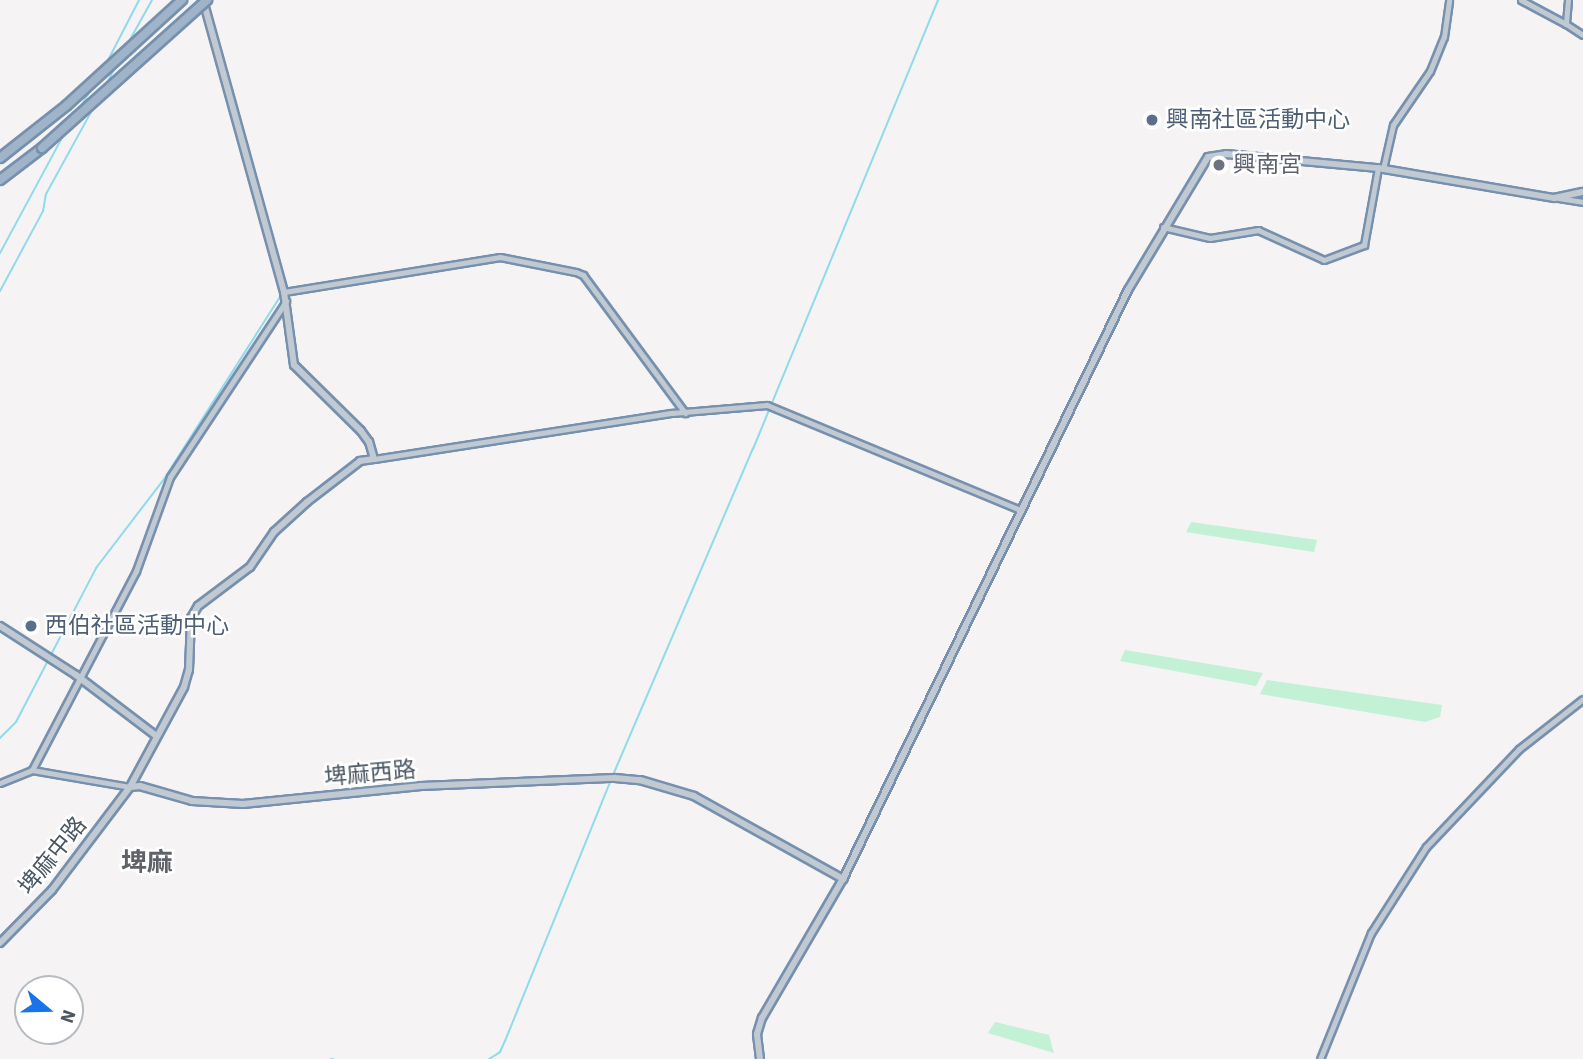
<!DOCTYPE html>
<meta charset="utf-8">
<style>
body{margin:0}
#map{position:relative;width:1583px;height:1059px;overflow:hidden;background:#f5f3f3;font-family:"Source Sans 3","Noto Sans TC",sans-serif}
div>[style]{position:absolute}
.green>*{inset:0;background:#c3f1d5}
.stream>*{height:2px;margin:-1px;padding:0 1px;transform-origin:1px;border-radius:1px;background:#90daee}
.roads{filter:drop-shadow(2px 0 #7690ad) drop-shadow(-2px 0 #7690ad) drop-shadow(0 2px #7690ad) drop-shadow(0 -2px #7690ad)}
.minor>*{height:5px;margin:-2.5px;padding:0 2.5px;transform-origin:2.5px;border-radius:2.5px;background:#c1cad2}
.tertiary>*{height:6px;margin:-3px;padding:0 3px;transform-origin:3px;border-radius:3px;background:#c1cad2}
.trunk>*{height:8px;margin:-4px;padding:0 4px;transform-origin:4px;border-radius:4px;background:#9fb4c9}
.bridges{filter:drop-shadow(2px 0 #7690ad) drop-shadow(-2px 0 #7690ad) drop-shadow(0 2px #7690ad) drop-shadow(0 -2px #7690ad)}
.trunk-bridge>*{height:8px;margin:-4px;padding:0 4px;transform-origin:4px;border-radius:4px;background:#9fb4c9}
.dots>*{width:19px;height:19px;translate:-50% -50%;box-sizing:border-box;border:4px solid #fff;border-radius:50%}
span{translate:-50% -50%;white-space:nowrap;text-align:center;line-height:1.15;-webkit-text-stroke:5px #fff;paint-order:stroke}
.service-label{font-size:23px;color:#4e5e75}
.left{translate:0 -50%;text-align:left}
.worship-label{font-size:23px;color:#5b616d}
.street-label{font-size:23px;color:#4a5661}
.quarter-label{font-size:26px;color:#5f6368;font-weight:700}
.north{position:absolute;left:14px;top:975px;width:70px;height:70px;box-sizing:border-box;background:#fff;border:2px solid #b7bbc0;border-radius:50%;rotate:109deg;font-size:19px;font-weight:700;line-height:28px;text-align:center;color:#4a5661}
.north::after{content:'';display:block;margin:auto;width:24px;height:32px;background:#1a73e8;clip-path:polygon(50% 0,100% 100%,50% 72%,0 100%)}
</style>
<div id="map">
<div class="green">
<div style="clip-path:polygon(1191px 522px,1317px 540px,1314px 552px,1186px 532px)"></div>
<div style="clip-path:polygon(1125px 650px,1263px 673px,1256px 686px,1120px 661px)"></div>
<div style="clip-path:polygon(1267px 680px,1442px 705px,1440px 717px,1425px 722px,1260px 694px)"></div>
<div style="clip-path:polygon(995px 1022px,1049px 1035px,1054px 1053px,988px 1033px)"></div>
</div>
<div class="stream">
<div style="left:127px;top:45px;width:51px;rotate:-60.9deg"></div>
<div style="left:105px;top:66px;width:74px;rotate:-62.7deg"></div>
<div style="left:106px;top:85px;width:22px;rotate:-63deg"></div>
<div style="left:78px;top:111px;width:26px;rotate:-59deg"></div>
<div style="left:0;top:253px;width:135px;rotate:-61.7deg"></div>
<div style="left:0;top:291px;width:91px;rotate:-61.7deg"></div>
<div style="left:43px;top:211px;width:17px;rotate:-80deg"></div>
<div style="left:46px;top:194px;width:102px;rotate:-61.2deg"></div>
<div style="left:0;top:738px;width:23px;rotate:-45deg"></div>
<div style="left:16px;top:722px;width:174px;rotate:-62.5deg"></div>
<div style="left:96px;top:568px;width:112px;rotate:-52.6deg"></div>
<div style="left:164px;top:479px;width:216px;rotate:-57.5deg"></div>
<div style="left:613px;top:775px;width:355px;rotate:-66.8deg"></div>
<div style="left:753px;top:449px;width:486px;rotate:-67.6deg"></div>
<div style="left:331px;top:1059px;width:2px"></div>
<div style="left:489px;top:1059px;width:13px;rotate:-32deg"></div>
<div style="left:500px;top:1052px;width:12px;rotate:-66deg"></div>
<div style="left:505px;top:1041px;width:282px;rotate:-67.9deg"></div>
</div>
<div class="roads">
<div class="minor">
<div style="left:1521px;top:0;width:51px;rotate:28.1deg"></div>
<div style="left:1568px;top:0;width:24px;rotate:95deg"></div>
<div style="left:1566px;top:24px;width:20px;rotate:33deg"></div>
<div style="left:1383px;top:169px;width:45px;rotate:-77.2deg"></div>
<div style="left:1393px;top:125px;width:65px;rotate:-55.6deg"></div>
<div style="left:1430px;top:71px;width:37px;rotate:-68deg"></div>
<div style="left:1444px;top:37px;width:37px;rotate:-82deg"></div>
<div style="left:1558px;top:198px;width:25px;rotate:9deg"></div>
<div style="left:1163px;top:227px;width:48px;rotate:13.2deg"></div>
<div style="left:1210px;top:238px;width:49px;rotate:-9.5deg"></div>
<div style="left:1258px;top:230px;width:72px;rotate:24.4deg"></div>
<div style="left:1324px;top:260px;width:43px;rotate:-20.6deg"></div>
<div style="left:1364px;top:245px;width:78px;rotate:-79.7deg"></div>
<div style="left:284px;top:292px;width:219px;rotate:-9.2deg"></div>
<div style="left:500px;top:257px;width:77px;rotate:11.2deg"></div>
<div style="left:576px;top:272px;width:8px;rotate:23deg"></div>
<div style="left:583px;top:275px;width:172px;rotate:53.5deg"></div>
<div style="left:374px;top:459px;width:302px;rotate:-8.8deg"></div>
<div style="left:672px;top:413px;width:95px;rotate:-4.8deg"></div>
<div style="left:767px;top:405px;width:275px;rotate:22.5deg"></div>
<div style="left:32px;top:770px;width:225px;rotate:-62.4deg"></div>
<div style="left:136px;top:571px;width:100px;rotate:-70.1deg"></div>
<div style="left:170px;top:477px;width:211px;rotate:-56.6deg"></div>
<div style="left:0;top:783px;width:35px;rotate:-22deg"></div>
<div style="left:32px;top:770px;width:99px;rotate:9.8deg"></div>
<div style="left:1320px;top:1059px;width:136px;rotate:-68deg"></div>
<div style="left:1371px;top:933px;width:102px;rotate:-57.4deg"></div>
<div style="left:1426px;top:847px;width:135px;rotate:-46.5deg"></div>
<div style="left:1519px;top:749px;width:81px;rotate:-38deg"></div>
</div>
<div class="tertiary">
<div style="left:0;top:626px;width:90px;rotate:32.8deg"></div>
<div style="left:76px;top:675px;width:99px;rotate:37.2deg"></div>
<div style="left:130px;top:787px;width:10px;rotate:-6deg"></div>
<div style="left:140px;top:786px;width:54px;rotate:16.1deg"></div>
<div style="left:192px;top:801px;width:51px;rotate:3.4deg"></div>
<div style="left:243px;top:804px;width:179px;rotate:-5.8deg"></div>
<div style="left:421px;top:786px;width:194px;rotate:-2.4deg"></div>
<div style="left:615px;top:778px;width:25px;rotate:5deg"></div>
<div style="left:640px;top:780px;width:56px;rotate:16.5deg"></div>
<div style="left:694px;top:796px;width:171px;rotate:29.1deg"></div>
<div style="left:0;top:943px;width:74px;rotate:-45.5deg"></div>
<div style="left:52px;top:890px;width:129px;rotate:-52.9deg"></div>
<div style="left:130px;top:787px;width:114px;rotate:-61.6deg"></div>
<div style="left:184px;top:687px;width:18px;rotate:-74deg"></div>
<div style="left:189px;top:670px;width:52px;rotate:-87.8deg"></div>
<div style="left:191px;top:618px;width:14px;rotate:-60deg"></div>
<div style="left:198px;top:606px;width:65px;rotate:-36.9deg"></div>
<div style="left:250px;top:567px;width:42px;rotate:-55.6deg"></div>
<div style="left:274px;top:532px;width:45px;rotate:-42.3deg"></div>
<div style="left:307px;top:502px;width:67px;rotate:-37.7deg"></div>
<div style="left:360px;top:461px;width:14px;rotate:-8deg"></div>
<div style="left:374px;top:459px;width:18px;rotate:-106deg"></div>
<div style="left:369px;top:442px;width:14px;rotate:-126deg"></div>
<div style="left:361px;top:431px;width:94px;rotate:-135.4deg"></div>
<div style="left:294px;top:365px;width:74px;rotate:-97.8deg"></div>
<div style="left:284px;top:292px;width:303px;rotate:-105.5deg"></div>
<div style="left:760px;top:1059px;width:25px;rotate:-97deg"></div>
<div style="left:757px;top:1034px;width:17px;rotate:-73deg"></div>
<div style="left:762px;top:1018px;width:161px;rotate:-59.8deg"></div>
<div style="left:843px;top:879px;width:654px;rotate:-64.18deg"></div>
<div style="left:1128px;top:290px;width:155px;rotate:-59deg"></div>
<div style="left:1208px;top:157px;width:18px;rotate:-9deg"></div>
<div style="left:1226px;top:154px;width:153px;rotate:5.3deg"></div>
<div style="left:1378px;top:168px;width:179px;rotate:9.7deg"></div>
<div style="left:1554px;top:198px;width:30px;rotate:-12deg"></div>
</div>
<div class="trunk">
<div style="left:0;top:158px;width:85px;rotate:-38.3deg"></div>
<div style="left:67px;top:105px;width:156px;rotate:-42.4deg"></div>
<div style="left:0;top:180px;width:53px;rotate:-37.3deg"></div>
</div>
</div>
<div class="bridges">
<div class="trunk-bridge">
<div style="left:42px;top:148px;width:222px;rotate:-41.9deg"></div>
</div>
</div>
<div class="dots">
<div style="left:1152px;top:120px;background:#5c6f8a"></div>
<div style="left:1219px;top:165px;background:#6b7280"></div>
<div style="left:31px;top:626px;background:#5c6f8a"></div>
</div>
<div class="service-label">
<span class="left" style="left:1166px;top:120px">興南社區活動中心</span>
<span class="left" style="left:45px;top:626px">西伯社區活動中心</span>
</div>
<div class="worship-label">
<span class="left" style="left:1233px;top:165px">興南宮</span>
</div>
<div class="street-label">
<span style="left:370px;top:774px;rotate:-5deg">埤麻西路</span>
<span style="left:53px;top:856px;rotate:-51deg">埤麻中路</span>
</div>
<div class="quarter-label">
<span style="left:147px;top:863px">埤麻</span>
</div>
<div class="north">N</div>
</div>
